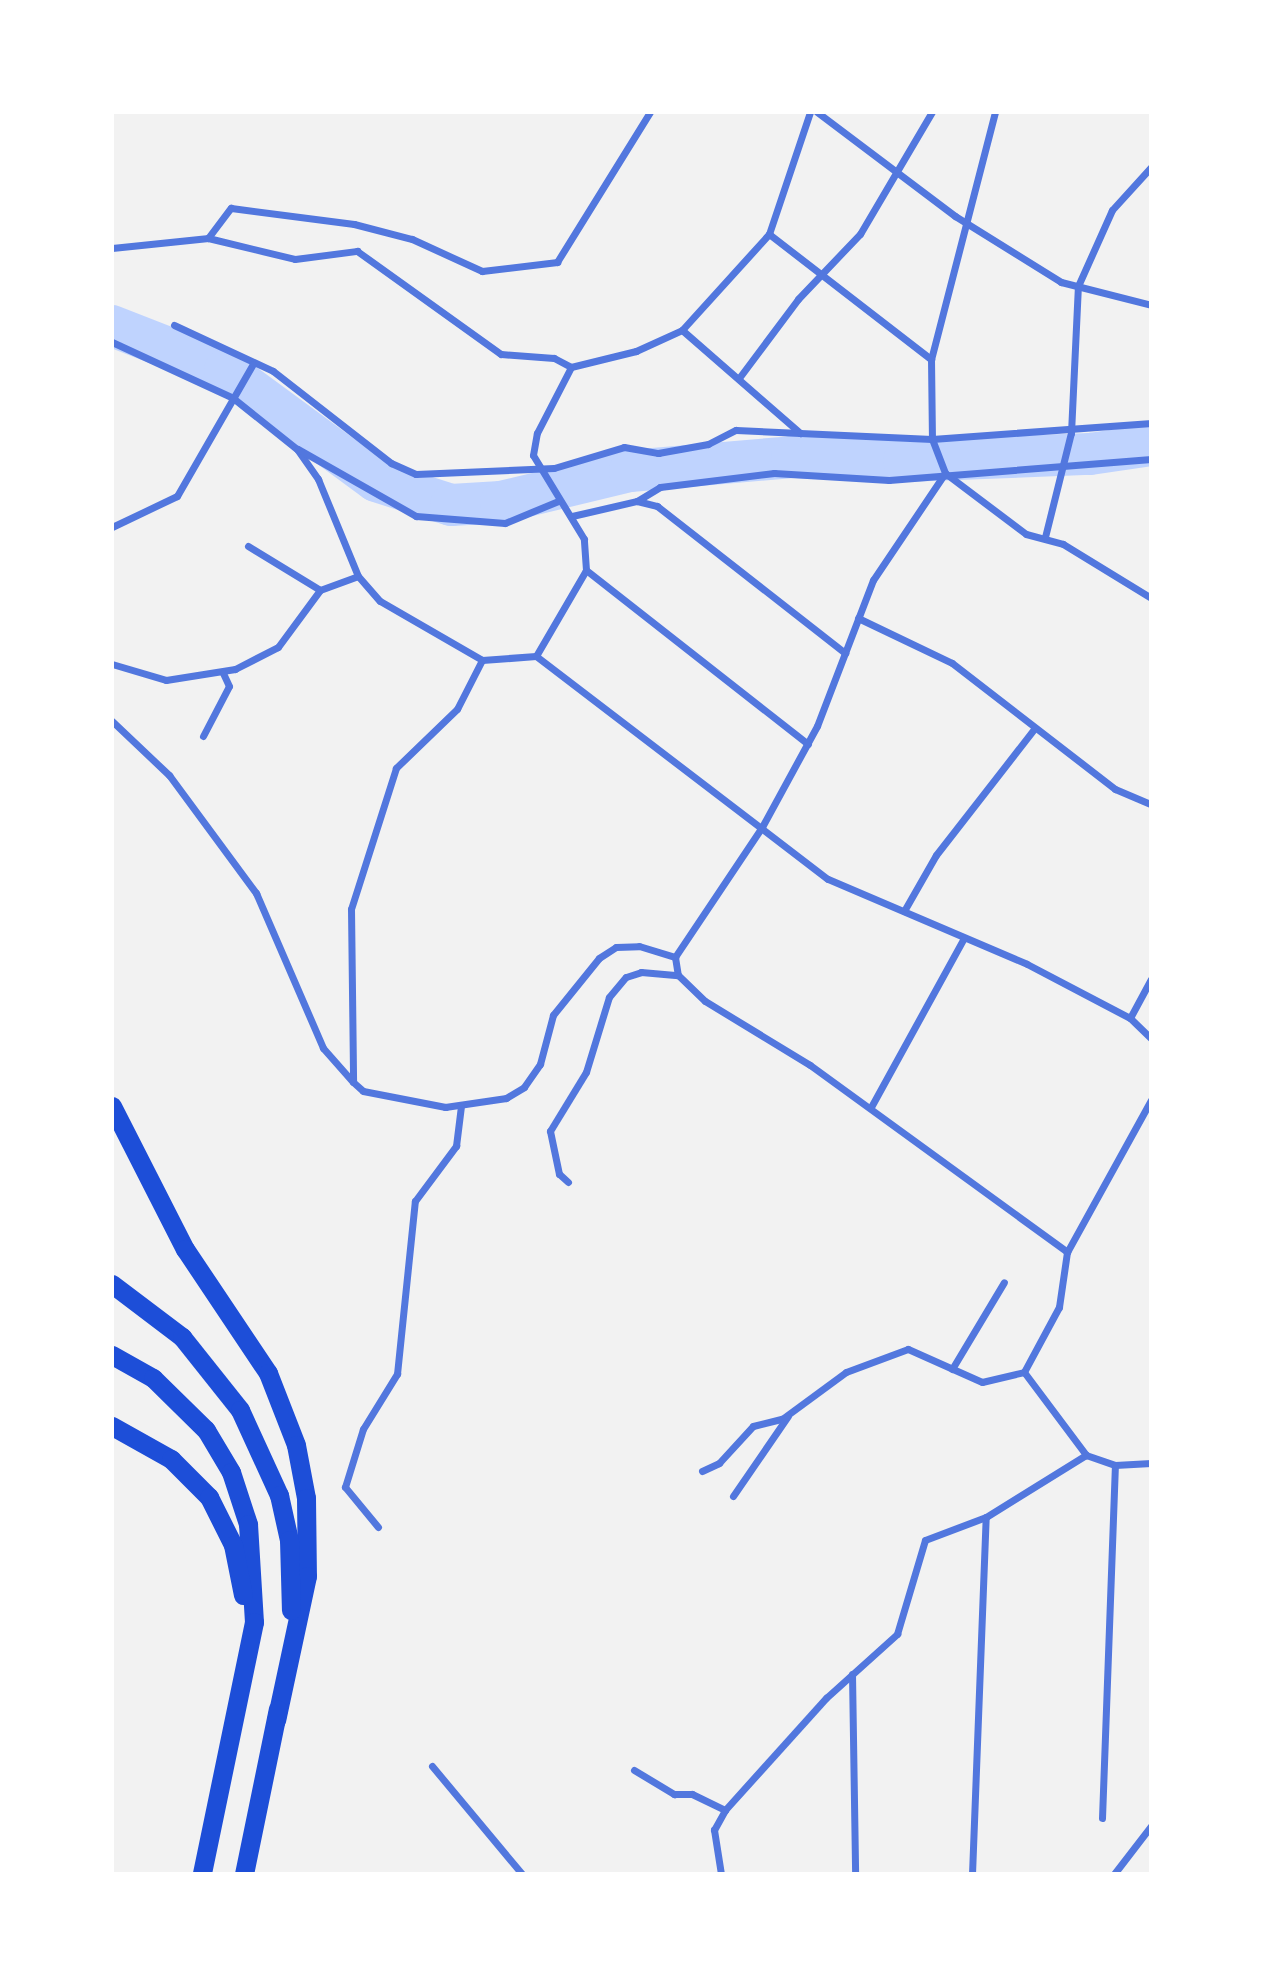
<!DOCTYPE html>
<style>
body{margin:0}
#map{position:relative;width:1263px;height:1986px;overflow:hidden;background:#f2f2f2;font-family:"DejaVu Sans",sans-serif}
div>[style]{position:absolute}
.river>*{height:42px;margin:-21px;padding:0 21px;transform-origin:21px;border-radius:21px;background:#bfd3fe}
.minor>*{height:7px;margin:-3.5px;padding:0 3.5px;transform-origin:3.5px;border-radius:3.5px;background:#5277de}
.motorway>*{height:19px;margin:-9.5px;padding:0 9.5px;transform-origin:9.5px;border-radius:9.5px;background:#1d4ed8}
span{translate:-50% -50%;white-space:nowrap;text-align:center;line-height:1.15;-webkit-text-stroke:7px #fff;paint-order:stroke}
.frame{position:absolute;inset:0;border:114px solid #fff;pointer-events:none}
</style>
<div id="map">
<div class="river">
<div style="left:112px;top:326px;width:121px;rotate:21.3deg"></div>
<div style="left:225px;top:370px;width:187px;rotate:36.3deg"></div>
<div style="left:376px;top:481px;width:79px;rotate:17.7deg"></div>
<div style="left:451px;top:505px;width:50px;rotate:-3.4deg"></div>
<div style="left:501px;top:502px;width:133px;rotate:-13.5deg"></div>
<div style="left:630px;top:471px;width:163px;rotate:-4.9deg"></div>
<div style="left:792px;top:457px;width:112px;rotate:2deg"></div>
<div style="left:904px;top:461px;width:186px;rotate:-2.2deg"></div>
<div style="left:1090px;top:454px;width:62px;rotate:-8.4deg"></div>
</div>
<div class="minor">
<div style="left:817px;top:112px;width:173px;rotate:37deg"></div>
<div style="left:955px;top:216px;width:125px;rotate:31.9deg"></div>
<div style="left:1061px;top:282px;width:93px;rotate:14.3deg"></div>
<div style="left:995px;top:112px;width:255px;rotate:104.5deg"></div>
<div style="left:931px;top:359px;width:80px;rotate:89.3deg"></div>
<div style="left:932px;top:439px;width:36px;rotate:69deg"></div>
<div style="left:945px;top:473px;width:101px;rotate:37deg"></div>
<div style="left:1026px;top:534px;width:38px;rotate:15deg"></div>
<div style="left:1063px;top:544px;width:103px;rotate:31.5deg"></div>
<div style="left:769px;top:234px;width:205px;rotate:37.7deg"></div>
<div style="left:208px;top:238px;width:38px;rotate:-53deg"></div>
<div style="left:231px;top:208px;width:124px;rotate:7.4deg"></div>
<div style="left:354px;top:224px;width:60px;rotate:14.5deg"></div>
<div style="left:412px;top:239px;width:77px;rotate:24.6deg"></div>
<div style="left:482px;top:271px;width:76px;rotate:-6.8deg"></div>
<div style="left:557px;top:262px;width:176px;rotate:-58.2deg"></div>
<div style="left:112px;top:248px;width:97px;rotate:-5.9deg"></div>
<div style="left:208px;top:238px;width:89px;rotate:13.6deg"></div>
<div style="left:295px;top:259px;width:63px;rotate:-7.4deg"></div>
<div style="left:357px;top:251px;width:177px;rotate:35.6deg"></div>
<div style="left:501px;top:354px;width:53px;rotate:4.3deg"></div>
<div style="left:554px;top:358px;width:19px;rotate:28deg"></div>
<div style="left:174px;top:325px;width:109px;rotate:24.9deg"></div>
<div style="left:273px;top:371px;width:150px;rotate:37.9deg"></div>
<div style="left:391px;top:463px;width:27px;rotate:24deg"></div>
<div style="left:416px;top:474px;width:138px;rotate:-2.5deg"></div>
<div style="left:554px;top:468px;width:73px;rotate:-16.7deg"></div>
<div style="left:624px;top:447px;width:35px;rotate:10deg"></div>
<div style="left:658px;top:453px;width:51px;rotate:-10.2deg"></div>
<div style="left:708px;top:444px;width:31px;rotate:-27deg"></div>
<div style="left:736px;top:430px;width:64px;rotate:2.7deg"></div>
<div style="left:682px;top:330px;width:157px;rotate:41.1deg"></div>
<div style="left:800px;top:433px;width:132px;rotate:2.6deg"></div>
<div style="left:932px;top:439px;width:220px;rotate:-4.2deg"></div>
<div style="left:112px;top:342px;width:133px;rotate:24.8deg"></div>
<div style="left:233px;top:398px;width:82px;rotate:38.6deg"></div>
<div style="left:297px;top:449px;width:37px;rotate:55deg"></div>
<div style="left:318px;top:479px;width:105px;rotate:67.6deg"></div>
<div style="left:358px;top:576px;width:33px;rotate:49deg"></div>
<div style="left:380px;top:601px;width:118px;rotate:30deg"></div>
<div style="left:482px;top:660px;width:54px;rotate:-4.2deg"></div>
<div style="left:536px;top:656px;width:99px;rotate:-59.8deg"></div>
<div style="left:586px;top:570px;width:31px;rotate:-94deg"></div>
<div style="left:584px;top:539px;width:98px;rotate:-121.3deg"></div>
<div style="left:533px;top:455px;width:22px;rotate:-80deg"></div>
<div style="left:537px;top:433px;width:74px;rotate:-62.7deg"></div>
<div style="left:571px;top:367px;width:67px;rotate:-13.8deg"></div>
<div style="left:636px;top:351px;width:51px;rotate:-24.5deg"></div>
<div style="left:682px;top:330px;width:130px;rotate:-47.8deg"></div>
<div style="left:769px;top:234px;width:129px;rotate:-71.4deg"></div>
<div style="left:739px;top:378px;width:99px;rotate:-53.2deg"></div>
<div style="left:798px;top:299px;width:90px;rotate:-46.4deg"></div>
<div style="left:860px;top:234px;width:142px;rotate:-59.5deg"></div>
<div style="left:298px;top:449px;width:136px;rotate:29.6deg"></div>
<div style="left:416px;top:516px;width:89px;rotate:4.5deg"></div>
<div style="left:505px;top:523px;width:57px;rotate:-22.5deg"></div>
<div style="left:945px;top:473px;width:129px;rotate:123.9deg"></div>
<div style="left:873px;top:580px;width:156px;rotate:111deg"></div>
<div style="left:817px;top:726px;width:115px;rotate:118.6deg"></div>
<div style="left:762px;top:827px;width:156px;rotate:123.8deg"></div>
<div style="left:675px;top:957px;width:18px;rotate:81deg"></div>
<div style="left:678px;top:975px;width:37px;rotate:44deg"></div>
<div style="left:705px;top:1001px;width:123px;rotate:31.4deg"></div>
<div style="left:810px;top:1065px;width:318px;rotate:36deg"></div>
<div style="left:637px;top:501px;width:21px;rotate:14deg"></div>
<div style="left:657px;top:506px;width:239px;rotate:38deg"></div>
<div style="left:572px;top:516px;width:67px;rotate:-13deg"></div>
<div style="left:637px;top:501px;width:27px;rotate:-31deg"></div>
<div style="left:660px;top:487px;width:115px;rotate:-7deg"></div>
<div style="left:774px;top:473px;width:115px;rotate:3.5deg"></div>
<div style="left:889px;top:480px;width:263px;rotate:-4.6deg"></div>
<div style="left:112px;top:527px;width:72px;rotate:-25.5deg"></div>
<div style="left:177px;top:496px;width:152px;rotate:-60.1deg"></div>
<div style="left:1045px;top:537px;width:107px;rotate:-76deg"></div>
<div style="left:1071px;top:433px;width:147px;rotate:-87.3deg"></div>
<div style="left:1078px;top:286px;width:83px;rotate:-65.9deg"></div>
<div style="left:1112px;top:210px;width:58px;rotate:-47.8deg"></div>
<div style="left:248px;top:546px;width:84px;rotate:31.4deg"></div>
<div style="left:586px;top:570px;width:282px;rotate:38.1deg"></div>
<div style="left:858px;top:618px;width:104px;rotate:25.6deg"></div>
<div style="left:952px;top:663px;width:206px;rotate:37.7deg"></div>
<div style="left:1115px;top:789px;width:39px;rotate:23deg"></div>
<div style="left:536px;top:656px;width:367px;rotate:37.4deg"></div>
<div style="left:828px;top:879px;width:216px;rotate:23.1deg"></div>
<div style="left:1027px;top:964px;width:116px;rotate:27.7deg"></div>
<div style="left:1130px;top:1018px;width:29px;rotate:44deg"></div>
<div style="left:482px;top:660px;width:55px;rotate:117deg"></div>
<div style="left:457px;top:709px;width:85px;rotate:136deg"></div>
<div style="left:396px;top:768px;width:148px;rotate:107.7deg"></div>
<div style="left:351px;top:909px;width:173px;rotate:89.3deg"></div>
<div style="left:353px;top:1082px;width:13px;rotate:42deg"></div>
<div style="left:363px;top:1091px;width:84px;rotate:11deg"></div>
<div style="left:445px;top:1107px;width:62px;rotate:-8.4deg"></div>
<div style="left:506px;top:1098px;width:21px;rotate:-31deg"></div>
<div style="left:524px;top:1087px;width:28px;rotate:-55deg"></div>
<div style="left:540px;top:1064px;width:51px;rotate:-75.1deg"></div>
<div style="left:553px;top:1015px;width:73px;rotate:-51.1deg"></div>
<div style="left:599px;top:958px;width:20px;rotate:-33deg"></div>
<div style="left:616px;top:947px;width:23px;rotate:-2deg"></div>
<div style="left:639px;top:946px;width:38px;rotate:17deg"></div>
<div style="left:112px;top:664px;width:56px;rotate:16.5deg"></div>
<div style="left:166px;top:680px;width:70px;rotate:-9.1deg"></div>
<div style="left:235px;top:669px;width:48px;rotate:-27.1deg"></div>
<div style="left:278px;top:647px;width:71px;rotate:-53.6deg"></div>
<div style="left:320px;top:590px;width:40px;rotate:-20.2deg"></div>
<div style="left:112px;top:721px;width:79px;rotate:43.5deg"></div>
<div style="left:169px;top:775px;width:147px;rotate:53.6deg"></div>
<div style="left:256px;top:893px;width:169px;rotate:66.6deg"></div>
<div style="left:323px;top:1048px;width:45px;rotate:48.6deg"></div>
<div style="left:203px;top:736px;width:56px;rotate:-62.5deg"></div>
<div style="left:229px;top:686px;width:14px;rotate:-115deg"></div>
<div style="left:904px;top:911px;width:64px;rotate:-60.3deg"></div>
<div style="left:936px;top:855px;width:161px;rotate:-52.1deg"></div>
<div style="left:1130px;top:1018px;width:44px;rotate:-61.7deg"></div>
<div style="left:1151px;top:1100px;width:174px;rotate:118.9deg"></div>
<div style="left:1067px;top:1252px;width:56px;rotate:98.3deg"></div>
<div style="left:1059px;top:1307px;width:74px;rotate:118.3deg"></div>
<div style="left:1024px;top:1372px;width:104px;rotate:53.2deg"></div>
<div style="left:1086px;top:1455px;width:31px;rotate:19deg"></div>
<div style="left:1115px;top:1465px;width:36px;rotate:-3deg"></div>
<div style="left:871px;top:1107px;width:193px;rotate:-61.2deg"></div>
<div style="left:568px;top:1182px;width:12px;rotate:-138deg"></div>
<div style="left:559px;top:1174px;width:44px;rotate:-101.8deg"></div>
<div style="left:550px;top:1131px;width:69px;rotate:-58.6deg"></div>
<div style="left:586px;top:1072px;width:78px;rotate:-73deg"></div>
<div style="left:609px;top:997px;width:26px;rotate:-50deg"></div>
<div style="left:626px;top:977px;width:16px;rotate:-18deg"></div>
<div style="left:641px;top:972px;width:37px;rotate:5deg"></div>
<div style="left:952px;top:1369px;width:101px;rotate:-59.1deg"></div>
<div style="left:702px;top:1471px;width:19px;rotate:-25deg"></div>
<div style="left:719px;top:1463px;width:50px;rotate:-47.4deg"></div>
<div style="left:753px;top:1426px;width:30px;rotate:-14deg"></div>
<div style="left:782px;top:1419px;width:79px;rotate:-36.3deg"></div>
<div style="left:846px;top:1372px;width:66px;rotate:-20.4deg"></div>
<div style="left:908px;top:1349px;width:81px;rotate:24deg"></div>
<div style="left:982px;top:1382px;width:43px;rotate:-13.4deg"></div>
<div style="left:733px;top:1496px;width:97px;rotate:-55.5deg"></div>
<div style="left:378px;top:1527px;width:52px;rotate:-129.5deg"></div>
<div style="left:345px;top:1487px;width:61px;rotate:-72.8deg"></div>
<div style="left:363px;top:1429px;width:65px;rotate:-58.3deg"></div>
<div style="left:397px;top:1374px;width:174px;rotate:-84.1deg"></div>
<div style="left:415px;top:1201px;width:69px;rotate:-53.3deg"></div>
<div style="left:456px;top:1146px;width:40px;rotate:-82.9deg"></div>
<div style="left:852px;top:1674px;width:200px;rotate:89.1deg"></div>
<div style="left:432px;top:1766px;width:141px;rotate:50.2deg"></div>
<div style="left:634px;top:1770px;width:47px;rotate:31deg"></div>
<div style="left:674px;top:1794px;width:18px"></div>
<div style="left:692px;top:1794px;width:37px;rotate:26deg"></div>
<div style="left:1102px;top:1818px;width:353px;rotate:-87.9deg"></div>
<div style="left:721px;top:1874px;width:45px;rotate:-99deg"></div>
<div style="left:714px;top:1830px;width:23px;rotate:-61deg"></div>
<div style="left:725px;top:1810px;width:151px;rotate:-48deg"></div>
<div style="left:826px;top:1698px;width:96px;rotate:-42deg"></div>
<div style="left:897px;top:1634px;width:98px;rotate:-73.4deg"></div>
<div style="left:925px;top:1540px;width:65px;rotate:-20.7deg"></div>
<div style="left:986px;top:1517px;width:118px;rotate:-31.8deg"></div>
<div style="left:972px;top:1874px;width:357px;rotate:-87.8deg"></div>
<div style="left:1114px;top:1874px;width:61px;rotate:-52.4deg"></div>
</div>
<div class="motorway">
<div style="left:112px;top:1106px;width:161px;rotate:63deg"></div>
<div style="left:185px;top:1249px;width:149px;rotate:56.2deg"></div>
<div style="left:268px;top:1373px;width:77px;rotate:68.7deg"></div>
<div style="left:296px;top:1445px;width:54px;rotate:79.3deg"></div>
<div style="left:306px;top:1498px;width:78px;rotate:89.3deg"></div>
<div style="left:307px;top:1576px;width:147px;rotate:102.1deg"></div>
<div style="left:112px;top:1284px;width:88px;rotate:37.1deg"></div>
<div style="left:182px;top:1337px;width:93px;rotate:51.5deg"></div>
<div style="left:240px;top:1410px;width:94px;rotate:65.4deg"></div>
<div style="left:279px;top:1495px;width:46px;rotate:77.5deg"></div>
<div style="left:289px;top:1540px;width:70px;rotate:88.4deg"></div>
<div style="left:112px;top:1355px;width:47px;rotate:29.3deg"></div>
<div style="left:153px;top:1378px;width:74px;rotate:44.5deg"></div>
<div style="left:206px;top:1430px;width:49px;rotate:59.2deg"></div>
<div style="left:231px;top:1472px;width:55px;rotate:71.9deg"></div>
<div style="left:248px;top:1524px;width:98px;rotate:86.5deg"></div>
<div style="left:254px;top:1622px;width:257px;rotate:101.7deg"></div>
<div style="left:112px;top:1426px;width:68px;rotate:29.2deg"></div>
<div style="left:171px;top:1459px;width:54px;rotate:45deg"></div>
<div style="left:209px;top:1497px;width:54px;rotate:63.4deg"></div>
<div style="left:233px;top:1545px;width:51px;rotate:78.7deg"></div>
<div style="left:244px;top:1874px;width:168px;rotate:-78.4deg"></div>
</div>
<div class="frame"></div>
</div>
